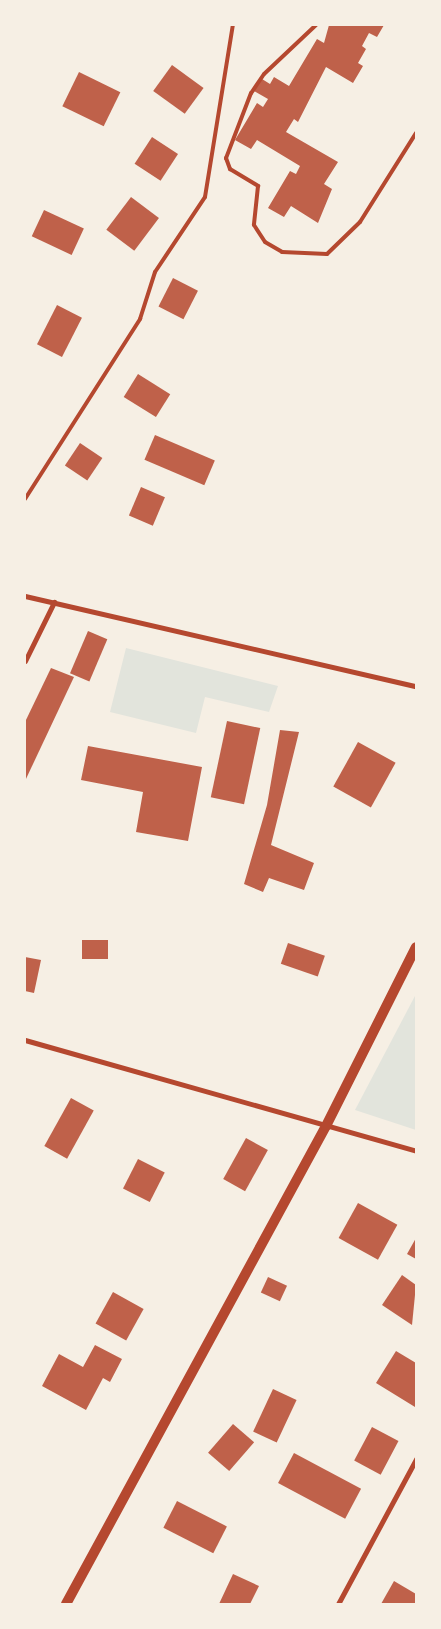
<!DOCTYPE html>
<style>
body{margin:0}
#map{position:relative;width:441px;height:1629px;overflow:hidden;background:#f6efe4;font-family:Literata,serif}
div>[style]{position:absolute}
.green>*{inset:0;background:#e2e4dc}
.building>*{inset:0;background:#bf614a;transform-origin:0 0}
.service>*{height:4px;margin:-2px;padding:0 2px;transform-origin:2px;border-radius:2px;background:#b5482f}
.minor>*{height:5px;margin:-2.5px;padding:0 2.5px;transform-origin:2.5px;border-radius:2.5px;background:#b5482f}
.secondary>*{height:10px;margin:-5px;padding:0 5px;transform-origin:5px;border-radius:5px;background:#b5482f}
span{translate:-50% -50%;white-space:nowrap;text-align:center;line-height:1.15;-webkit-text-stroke:4.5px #f6efe4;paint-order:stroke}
.frame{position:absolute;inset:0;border:26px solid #f6efe4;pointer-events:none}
</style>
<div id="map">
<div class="green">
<div style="clip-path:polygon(126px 648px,278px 686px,269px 712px,205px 697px,196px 733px,110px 712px)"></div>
<div style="clip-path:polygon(416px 994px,416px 1130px,355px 1110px)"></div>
</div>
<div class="building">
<div style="clip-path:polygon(329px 25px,384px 25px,377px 37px,369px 33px,362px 46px,366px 49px,358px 63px,363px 66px,353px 83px,326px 67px,298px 122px,294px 119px,286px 132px,338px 162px,324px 184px,332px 189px,318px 223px,291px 206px,284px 217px,268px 208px,290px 171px,296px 174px,300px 166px,257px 140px,251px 149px,235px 140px,257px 103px,263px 107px,268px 99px,254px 91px,262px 79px,270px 84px,274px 77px,289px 86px,317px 39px,324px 43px)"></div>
<div style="left:172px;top:65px;width:39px;height:32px;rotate:36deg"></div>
<div style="left:79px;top:72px;width:46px;height:38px;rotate:26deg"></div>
<div style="left:152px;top:137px;width:31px;height:32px;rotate:33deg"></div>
<div style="left:131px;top:197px;width:35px;height:41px;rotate:37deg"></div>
<div style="left:44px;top:210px;width:44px;height:29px;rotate:25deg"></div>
<div style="left:173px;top:278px;width:28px;height:32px;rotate:27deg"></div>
<div style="left:57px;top:305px;width:28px;height:44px;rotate:27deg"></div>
<div style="left:138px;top:374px;width:38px;height:27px;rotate:32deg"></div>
<div style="left:155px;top:435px;width:65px;height:27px;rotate:23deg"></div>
<div style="left:80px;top:443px;width:27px;height:27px;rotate:34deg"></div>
<div style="left:141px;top:487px;width:26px;height:31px;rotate:23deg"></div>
<div style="left:88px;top:631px;width:21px;height:46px;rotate:23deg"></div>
<div style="clip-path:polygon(51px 668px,74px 677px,25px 781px,25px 722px)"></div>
<div style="left:227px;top:721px;width:34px;height:78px;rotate:12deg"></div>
<div style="clip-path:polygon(280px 730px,299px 732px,271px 845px,314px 863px,304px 890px,269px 878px,263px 892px,244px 884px,267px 805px)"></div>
<div style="left:358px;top:742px;width:43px;height:51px;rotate:29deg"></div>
<div style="clip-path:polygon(88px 746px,202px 767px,188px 841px,136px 832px,143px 792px,81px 780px)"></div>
<div style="left:82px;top:940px;width:26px;height:19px"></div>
<div style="left:288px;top:943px;width:39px;height:22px;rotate:19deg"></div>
<div style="clip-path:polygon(25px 957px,41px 960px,34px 993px,25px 991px)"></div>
<div style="left:71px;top:1098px;width:26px;height:55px;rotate:29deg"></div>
<div style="left:246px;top:1138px;width:25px;height:47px;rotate:29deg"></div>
<div style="left:138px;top:1159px;width:30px;height:33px;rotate:27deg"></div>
<div style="left:358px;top:1203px;width:45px;height:40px;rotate:29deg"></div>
<div style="clip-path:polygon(416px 1238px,416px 1259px,407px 1254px)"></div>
<div style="clip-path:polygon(402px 1275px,416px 1285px,412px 1325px,382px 1305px)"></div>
<div style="left:268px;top:1277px;width:21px;height:17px;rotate:25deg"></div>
<div style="left:113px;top:1292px;width:35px;height:36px;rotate:29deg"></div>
<div style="clip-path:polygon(95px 1345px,122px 1359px,110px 1382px,103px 1378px,86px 1410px,42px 1386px,59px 1354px,83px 1367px)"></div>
<div style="clip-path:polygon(396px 1351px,416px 1363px,415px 1407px,376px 1383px)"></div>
<div style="left:273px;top:1389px;width:26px;height:47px;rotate:25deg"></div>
<div style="left:233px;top:1424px;width:28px;height:38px;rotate:41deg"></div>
<div style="left:372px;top:1427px;width:30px;height:38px;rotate:28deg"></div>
<div style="left:294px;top:1453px;width:76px;height:34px;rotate:28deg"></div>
<div style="left:177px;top:1501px;width:56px;height:30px;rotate:27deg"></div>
<div style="clip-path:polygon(233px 1574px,259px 1586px,250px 1604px,219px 1604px)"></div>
<div style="clip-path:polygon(394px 1581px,416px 1594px,416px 1604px,381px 1604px)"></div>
</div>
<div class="service">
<div style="left:316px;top:25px;width:71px;rotate:136.7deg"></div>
<div style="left:264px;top:74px;width:23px;rotate:124deg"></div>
<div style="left:251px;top:93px;width:70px;rotate:111deg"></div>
<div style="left:226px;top:158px;width:12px;rotate:70deg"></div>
<div style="left:230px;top:169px;width:33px;rotate:31deg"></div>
<div style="left:258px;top:186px;width:39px;rotate:96deg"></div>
<div style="left:254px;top:225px;width:20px;rotate:57deg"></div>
<div style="left:265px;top:242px;width:20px;rotate:30deg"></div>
<div style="left:282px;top:252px;width:45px;rotate:2.5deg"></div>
<div style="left:327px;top:254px;width:46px;rotate:-44.1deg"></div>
<div style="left:360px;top:222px;width:105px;rotate:-57.8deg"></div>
<div style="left:25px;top:499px;width:214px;rotate:-57.4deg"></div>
<div style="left:140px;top:319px;width:49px;rotate:-72.3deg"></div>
<div style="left:155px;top:272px;width:90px;rotate:-56.3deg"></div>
<div style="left:205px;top:197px;width:174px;rotate:-80.8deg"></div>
</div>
<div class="minor">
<div style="left:25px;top:596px;width:401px;rotate:13deg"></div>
<div style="left:25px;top:661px;width:66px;rotate:-63.8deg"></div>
<div style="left:25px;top:1040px;width:406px;rotate:15.8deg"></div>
<div style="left:338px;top:1604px;width:165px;rotate:-61.7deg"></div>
</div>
<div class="secondary">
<div style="left:66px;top:1604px;width:544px;rotate:-61.46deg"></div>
<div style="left:326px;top:1126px;width:200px;rotate:-63.3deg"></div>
</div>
<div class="frame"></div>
</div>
